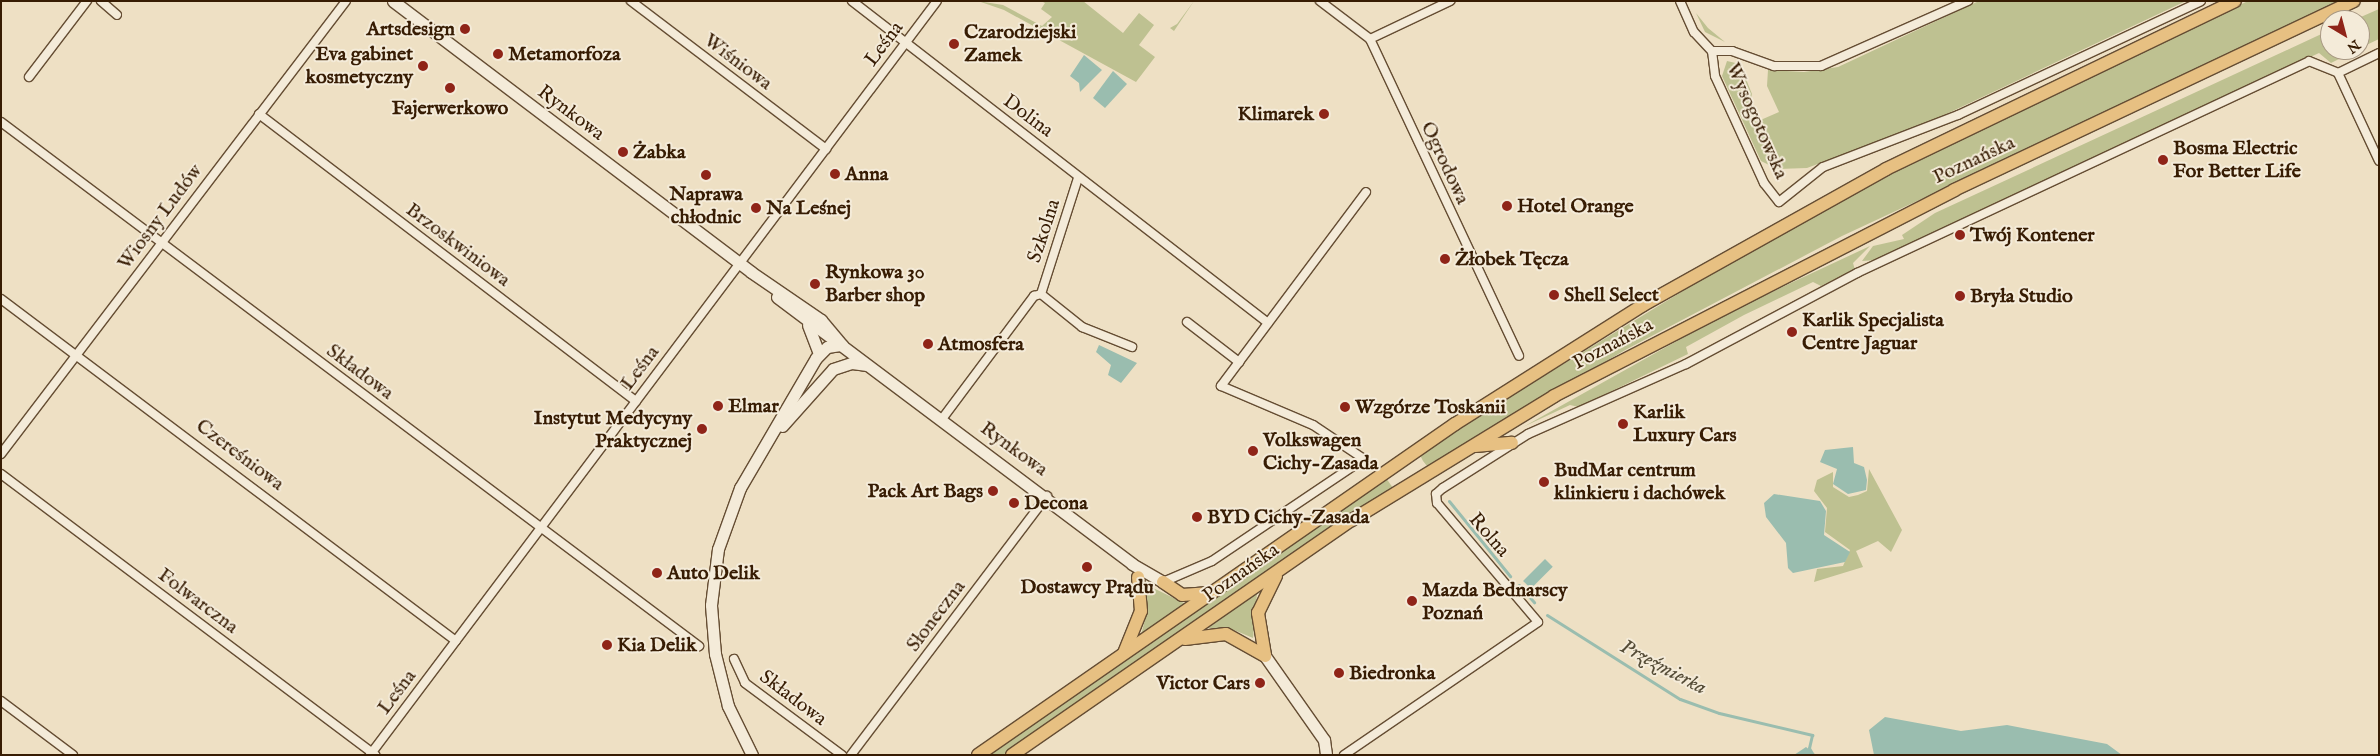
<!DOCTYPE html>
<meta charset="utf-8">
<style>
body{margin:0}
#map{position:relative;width:2380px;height:756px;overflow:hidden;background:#eee0c4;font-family:"IM FELL English",serif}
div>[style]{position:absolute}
.green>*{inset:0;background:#bec191}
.water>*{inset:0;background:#9abdaf;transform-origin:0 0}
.stream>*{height:3px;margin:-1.5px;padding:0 1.5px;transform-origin:1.5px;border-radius:1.5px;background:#9abdaf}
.roads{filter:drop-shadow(1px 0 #654d33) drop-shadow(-1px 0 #654d33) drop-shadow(0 1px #654d33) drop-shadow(0 -1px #654d33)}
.street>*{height:8px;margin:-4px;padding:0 4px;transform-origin:4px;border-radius:4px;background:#f4ebd9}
.secondary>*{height:11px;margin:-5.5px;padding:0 5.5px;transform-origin:5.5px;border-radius:5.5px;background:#f4ebd9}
.primary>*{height:12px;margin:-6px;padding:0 6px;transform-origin:6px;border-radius:6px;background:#e7c082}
.dots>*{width:14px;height:14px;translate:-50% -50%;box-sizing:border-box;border:2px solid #f4ebd9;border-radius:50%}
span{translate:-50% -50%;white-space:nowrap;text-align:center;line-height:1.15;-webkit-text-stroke:4px #f4ebd9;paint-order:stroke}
.poi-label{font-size:20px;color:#371c03;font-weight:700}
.right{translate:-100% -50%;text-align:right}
.left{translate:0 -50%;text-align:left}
.street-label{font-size:20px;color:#371c03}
.water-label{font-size:21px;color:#554c37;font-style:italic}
.frame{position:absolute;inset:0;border:2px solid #371c03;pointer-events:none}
.north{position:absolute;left:2320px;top:10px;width:50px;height:50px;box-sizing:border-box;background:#f4ebd9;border:1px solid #a89883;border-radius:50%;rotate:143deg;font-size:14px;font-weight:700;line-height:20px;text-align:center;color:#371c03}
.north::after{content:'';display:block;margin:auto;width:18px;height:22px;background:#8f2418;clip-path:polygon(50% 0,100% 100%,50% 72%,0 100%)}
</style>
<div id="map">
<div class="green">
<div style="clip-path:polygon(978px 1px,1003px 5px,1042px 26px,1052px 17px,1041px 9px,1045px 3px,1041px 1px,1083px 1px,1123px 33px,1139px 13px,1154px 25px,1139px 45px,1155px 57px,1136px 82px,1004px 10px)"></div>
<div style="clip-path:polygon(1194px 1px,1174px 31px,1170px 28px,1177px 24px)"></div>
<div style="clip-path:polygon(1979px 1px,2186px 1px,1925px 124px,1807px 168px,1777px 169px,1761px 161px,1722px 76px,1727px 61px,1740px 64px,1752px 94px,1749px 107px,1756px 122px,1779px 112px,1767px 86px,1768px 70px,1804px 72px,1838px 67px)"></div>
<div style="clip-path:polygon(2248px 1px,2346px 1px,1842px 236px,1627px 349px,1427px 466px,1423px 461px,1420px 455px,1457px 429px,1732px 261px,1901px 169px)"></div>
<div style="clip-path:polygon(2379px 9px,2379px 39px,2360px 48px,2360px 20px,2354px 20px)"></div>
<div style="clip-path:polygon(1696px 13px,1708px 28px,1725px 42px,1705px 32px)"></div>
<div style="clip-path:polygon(2330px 30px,2330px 50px,2357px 50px,2331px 63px,2319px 53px,1877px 260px,1862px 261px,1873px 246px,1904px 239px,1902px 235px,1935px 213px)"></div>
<div style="clip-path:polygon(1870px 246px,1853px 263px,1855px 270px,1821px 286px,1813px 282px,1744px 315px,1686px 347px,1688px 354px,1579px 407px,1570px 405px,1523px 427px,1727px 313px)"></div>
<div style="clip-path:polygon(1869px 469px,1902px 530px,1891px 552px,1878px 541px,1856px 551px,1863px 567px,1814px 582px,1817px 569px,1843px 566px,1850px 550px,1825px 532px,1827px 508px,1814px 491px,1817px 480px,1833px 472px,1833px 487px,1849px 497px,1858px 495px,1867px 491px)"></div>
<div style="clip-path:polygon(1386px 478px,1393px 488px,1003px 755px,988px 755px)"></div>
<div style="clip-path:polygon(1145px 584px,1186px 604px,1141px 635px,1147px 612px)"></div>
<div style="clip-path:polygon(1257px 593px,1253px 638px,1234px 630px,1208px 628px)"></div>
</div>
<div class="water">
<div style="clip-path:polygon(1084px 55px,1102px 70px,1080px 92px,1079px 83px,1070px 76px)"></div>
<div style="clip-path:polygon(1113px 71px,1127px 84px,1105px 108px,1093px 98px)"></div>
<div style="clip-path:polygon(1099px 345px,1137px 363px,1121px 383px,1108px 375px,1111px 365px,1096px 352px)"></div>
<div style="clip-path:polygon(1853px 447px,1854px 463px,1864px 467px,1867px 480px,1866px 490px,1848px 494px,1833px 484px,1837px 469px,1820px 462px,1825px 450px)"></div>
<div style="clip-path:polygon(1774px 494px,1820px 501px,1826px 511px,1824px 535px,1850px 552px,1845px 562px,1793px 573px,1788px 568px,1786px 543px,1766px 517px,1764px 503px)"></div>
<div style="left:1545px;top:559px;width:11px;height:31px;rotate:45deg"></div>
<div style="clip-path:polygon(1885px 717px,1961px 731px,2007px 725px,2107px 744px,2122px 755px,1874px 755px,1869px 730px)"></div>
<div style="clip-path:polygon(1806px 747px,1816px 755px,1794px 755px)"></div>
</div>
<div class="stream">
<div style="left:1449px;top:501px;width:97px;rotate:50.9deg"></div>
<div style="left:1519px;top:585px;width:23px;rotate:49deg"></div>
<div style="left:1547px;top:615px;width:157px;rotate:32.3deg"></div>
<div style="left:1680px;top:699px;width:41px;rotate:19.7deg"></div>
<div style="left:1719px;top:713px;width:96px;rotate:13.3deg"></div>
<div style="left:1812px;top:735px;width:13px;rotate:103deg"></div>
<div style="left:1809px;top:748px;width:8px;rotate:60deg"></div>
</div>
<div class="roads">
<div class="street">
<div style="left:101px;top:1px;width:21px;rotate:41deg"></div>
<div style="left:631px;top:1px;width:245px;rotate:37.2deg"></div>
<div style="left:852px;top:1px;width:526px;rotate:37.74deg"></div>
<div style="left:1320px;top:1px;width:63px;rotate:37.2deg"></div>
<div style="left:1370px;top:39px;width:350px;rotate:64.8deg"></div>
<div style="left:1680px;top:1px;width:34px;rotate:66deg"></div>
<div style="left:1694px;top:32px;width:26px;rotate:47deg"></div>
<div style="left:1712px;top:51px;width:25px;rotate:83deg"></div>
<div style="left:1715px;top:76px;width:118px;rotate:65.4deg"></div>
<div style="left:1764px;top:183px;width:24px;rotate:52deg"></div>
<div style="left:1779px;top:202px;width:56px;rotate:-38.5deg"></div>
<div style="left:1823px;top:167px;width:145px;rotate:-21.1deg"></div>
<div style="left:1958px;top:115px;width:268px;rotate:-25.1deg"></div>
<div style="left:1370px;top:39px;width:89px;rotate:-25.4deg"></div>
<div style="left:1712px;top:51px;width:20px"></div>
<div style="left:1732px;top:51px;width:45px;rotate:19.7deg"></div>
<div style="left:1774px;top:66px;width:47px"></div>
<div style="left:1821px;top:66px;width:161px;rotate:-23.9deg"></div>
<div style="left:2338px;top:73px;width:97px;rotate:65deg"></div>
<div style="left:2338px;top:73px;width:46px;rotate:-26deg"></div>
<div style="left:29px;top:77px;width:96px;rotate:-52.7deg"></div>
<div style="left:259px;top:114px;width:474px;rotate:37.3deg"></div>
<div style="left:1px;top:122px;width:873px;rotate:36.9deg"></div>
<div style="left:1041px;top:294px;width:122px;rotate:-72.3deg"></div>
<div style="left:1041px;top:294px;width:53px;rotate:38.8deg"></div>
<div style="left:1082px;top:327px;width:54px;rotate:21.8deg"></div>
<div style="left:1px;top:299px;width:569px;rotate:36.93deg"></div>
<div style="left:1187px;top:322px;width:66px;rotate:37.6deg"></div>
<div style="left:942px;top:419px;width:154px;rotate:-53.2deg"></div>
<div style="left:1034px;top:296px;width:7px;rotate:-16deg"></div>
<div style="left:1px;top:454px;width:569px;rotate:-52.71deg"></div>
<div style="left:1px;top:474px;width:468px;rotate:36.9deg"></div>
<div style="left:1163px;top:582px;width:53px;rotate:-23.2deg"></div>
<div style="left:1212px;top:561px;width:183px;rotate:-33.9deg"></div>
<div style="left:1364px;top:459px;width:61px;rotate:-146.3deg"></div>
<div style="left:1313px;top:425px;width:100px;rotate:-157deg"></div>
<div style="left:1221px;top:386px;width:242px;rotate:-53.2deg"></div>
<div style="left:734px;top:659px;width:26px;rotate:65deg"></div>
<div style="left:745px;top:683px;width:121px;rotate:36.6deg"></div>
<div style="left:1px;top:701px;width:90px;rotate:36.9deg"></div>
<div style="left:370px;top:755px;width:943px;rotate:-53.06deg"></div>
<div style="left:851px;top:755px;width:325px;rotate:-52.9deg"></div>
<div style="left:1344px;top:755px;width:235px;rotate:-34.4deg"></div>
<div style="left:1538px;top:622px;width:156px;rotate:-130.3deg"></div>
<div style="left:1437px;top:503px;width:9px;rotate:-96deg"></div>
<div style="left:1436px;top:494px;width:9px;rotate:-41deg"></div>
<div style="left:1443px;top:488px;width:101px;rotate:-32.4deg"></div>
<div style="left:1528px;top:434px;width:173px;rotate:-23.9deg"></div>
<div style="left:1686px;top:364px;width:194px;rotate:-28deg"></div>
<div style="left:1857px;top:273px;width:499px;rotate:-25.1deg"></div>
<div style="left:2309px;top:61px;width:31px;rotate:22deg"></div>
</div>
<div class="secondary">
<div style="left:393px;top:1px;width:449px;rotate:37.1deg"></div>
<div style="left:751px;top:272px;width:85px;rotate:34.4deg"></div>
<div style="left:821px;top:320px;width:33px;rotate:50deg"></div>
<div style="left:777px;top:297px;width:444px;rotate:36.9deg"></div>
<div style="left:1132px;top:564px;width:36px;rotate:30deg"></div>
<div style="left:808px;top:325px;width:30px;rotate:69deg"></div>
<div style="left:782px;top:426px;width:76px;rotate:-48.2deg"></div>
<div style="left:833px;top:369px;width:20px;rotate:-18deg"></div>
<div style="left:852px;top:363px;width:15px;rotate:8deg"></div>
<div style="left:1265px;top:656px;width:103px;rotate:54.9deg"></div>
<div style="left:1324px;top:740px;width:15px;rotate:82deg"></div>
<div style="left:752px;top:755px;width:55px;rotate:-116.1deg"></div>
<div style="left:728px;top:706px;width:54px;rotate:-104deg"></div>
<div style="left:715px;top:654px;width:49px;rotate:-94.7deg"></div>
<div style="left:711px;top:605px;width:56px;rotate:-82.9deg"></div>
<div style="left:718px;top:549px;width:65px;rotate:-70.2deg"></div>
<div style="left:740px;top:488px;width:151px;rotate:-59.7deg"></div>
<div style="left:816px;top:358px;width:16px;rotate:-45deg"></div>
<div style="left:827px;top:347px;width:15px;rotate:-8deg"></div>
</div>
<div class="primary">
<div style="left:1475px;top:446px;width:37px;rotate:-5deg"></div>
<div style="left:1163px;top:582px;width:23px;rotate:34deg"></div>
<div style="left:1182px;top:595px;width:28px;rotate:-4deg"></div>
<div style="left:1185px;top:639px;width:41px;rotate:-7deg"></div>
<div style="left:1226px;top:634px;width:45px;rotate:29.4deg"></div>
<div style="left:1124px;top:653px;width:45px;rotate:-68deg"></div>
<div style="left:1141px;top:611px;width:34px;rotate:-95deg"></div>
<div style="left:1265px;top:655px;width:43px;rotate:-99.5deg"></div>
<div style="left:1258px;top:613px;width:41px;rotate:-64.1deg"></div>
<div style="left:978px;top:755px;width:581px;rotate:-34.76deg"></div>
<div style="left:1455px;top:424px;width:222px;rotate:-32.3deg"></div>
<div style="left:1643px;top:305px;width:278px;rotate:-29.2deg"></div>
<div style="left:1886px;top:169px;width:387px;rotate:-25.7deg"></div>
<div style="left:1012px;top:755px;width:413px;rotate:-34.7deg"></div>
<div style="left:1352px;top:520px;width:237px;rotate:-31.5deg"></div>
<div style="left:1554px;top:396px;width:450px;rotate:-27.2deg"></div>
<div style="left:1954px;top:190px;width:442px;rotate:-25.3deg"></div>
</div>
</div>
<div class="dots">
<div style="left:465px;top:29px;background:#8f2418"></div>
<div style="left:954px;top:44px;background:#8f2418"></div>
<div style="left:498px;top:54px;background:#8f2418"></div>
<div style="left:423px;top:66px;background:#8f2418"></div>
<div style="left:450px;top:88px;background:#8f2418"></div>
<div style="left:1324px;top:114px;background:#8f2418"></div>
<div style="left:623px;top:152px;background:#8f2418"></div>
<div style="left:2163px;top:160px;background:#8f2418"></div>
<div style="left:835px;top:174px;background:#8f2418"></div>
<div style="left:706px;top:175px;background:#8f2418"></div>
<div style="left:1507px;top:206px;background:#8f2418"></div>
<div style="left:756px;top:208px;background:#8f2418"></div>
<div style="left:1960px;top:235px;background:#8f2418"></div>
<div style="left:1445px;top:259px;background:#8f2418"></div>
<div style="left:815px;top:284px;background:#8f2418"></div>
<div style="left:1554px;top:295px;background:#8f2418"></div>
<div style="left:1960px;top:296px;background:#8f2418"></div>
<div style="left:1792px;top:332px;background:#8f2418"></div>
<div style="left:928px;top:344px;background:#8f2418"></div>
<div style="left:718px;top:406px;background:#8f2418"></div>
<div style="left:1345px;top:407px;background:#8f2418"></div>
<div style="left:1623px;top:424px;background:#8f2418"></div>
<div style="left:702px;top:429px;background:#8f2418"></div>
<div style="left:1253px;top:451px;background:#8f2418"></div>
<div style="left:1544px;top:482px;background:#8f2418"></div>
<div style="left:993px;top:491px;background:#8f2418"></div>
<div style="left:1014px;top:503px;background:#8f2418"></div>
<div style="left:1197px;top:517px;background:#8f2418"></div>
<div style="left:1087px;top:567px;background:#8f2418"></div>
<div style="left:657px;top:573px;background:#8f2418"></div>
<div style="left:1412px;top:601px;background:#8f2418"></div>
<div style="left:607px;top:645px;background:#8f2418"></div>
<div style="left:1339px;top:673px;background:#8f2418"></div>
<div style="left:1260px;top:683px;background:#8f2418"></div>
</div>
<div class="poi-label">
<span class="right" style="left:455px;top:29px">Artsdesign</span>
<span class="left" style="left:964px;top:44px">Czarodziejski<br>Zamek</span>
<span class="right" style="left:413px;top:66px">Eva gabinet<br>kosmetyczny</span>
<span class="left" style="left:508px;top:54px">Metamorfoza</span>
<span style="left:450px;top:108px">Fajerwerkowo</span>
<span class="right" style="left:1314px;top:114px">Klimarek</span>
<span class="left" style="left:2173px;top:160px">Bosma Electric<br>For Better Life</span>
<span class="left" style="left:633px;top:152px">Żabka</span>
<span class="left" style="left:845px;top:174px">Anna</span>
<span style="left:706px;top:206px">Naprawa<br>chłodnic</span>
<span class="left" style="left:1517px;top:206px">Hotel Orange</span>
<span class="left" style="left:766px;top:208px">Na Leśnej</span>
<span class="left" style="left:1970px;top:235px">Twój Kontener</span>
<span class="left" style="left:1455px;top:259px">Żłobek Tęcza</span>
<span class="left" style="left:825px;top:284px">Rynkowa 30<br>Barber shop</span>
<span class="left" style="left:1564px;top:295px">Shell Select</span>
<span class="left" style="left:1970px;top:296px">Bryła Studio</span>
<span class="left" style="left:1802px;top:332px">Karlik Specjalista<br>Centre Jaguar</span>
<span class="left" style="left:938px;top:344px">Atmosfera</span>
<span class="left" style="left:728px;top:406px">Elmar</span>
<span class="left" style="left:1355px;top:407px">Wzgórze Toskanii</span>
<span class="left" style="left:1633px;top:424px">Karlik<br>Luxury Cars</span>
<span class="right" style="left:692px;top:430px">Instytut Medycyny<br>Praktycznej</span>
<span class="left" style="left:1263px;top:452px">Volkswagen<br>Cichy-Zasada</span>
<span class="left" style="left:1554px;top:482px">BudMar centrum<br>klinkieru i dachówek</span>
<span class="right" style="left:983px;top:491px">Pack Art Bags</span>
<span class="left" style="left:1024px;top:503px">Decona</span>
<span class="left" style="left:1207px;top:517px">BYD Cichy-Zasada</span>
<span class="left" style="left:667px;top:573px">Auto Delik</span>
<span style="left:1087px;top:587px">Dostawcy Prądu</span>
<span class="left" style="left:1422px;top:602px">Mazda Bednarscy<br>Poznań</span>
<span class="left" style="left:617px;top:645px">Kia Delik</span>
<span class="left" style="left:1349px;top:673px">Biedronka</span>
<span class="right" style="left:1250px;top:683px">Victor Cars</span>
</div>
<div class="street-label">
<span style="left:884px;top:44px;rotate:-53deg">Leśna</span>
<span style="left:738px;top:62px;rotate:37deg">Wiśniowa</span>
<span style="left:571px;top:113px;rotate:37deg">Rynkowa</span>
<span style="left:1028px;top:116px;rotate:37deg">Dolina</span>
<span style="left:1757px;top:121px;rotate:66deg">Wysogotowska</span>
<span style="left:1974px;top:160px;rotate:-25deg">Poznańska</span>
<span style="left:1445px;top:163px;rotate:65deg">Ogrodowa</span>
<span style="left:160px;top:217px;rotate:-53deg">Wiosny Ludów</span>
<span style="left:1044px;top:231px;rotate:-72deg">Szkolna</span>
<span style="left:458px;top:245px;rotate:37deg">Brzoskwiniowa</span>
<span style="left:1613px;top:344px;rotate:-28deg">Poznańska</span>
<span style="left:640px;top:368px;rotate:-53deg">Leśna</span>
<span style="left:360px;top:372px;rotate:37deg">Składowa</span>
<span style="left:1014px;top:449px;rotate:36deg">Rynkowa</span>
<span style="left:240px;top:455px;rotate:37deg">Czereśniowa</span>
<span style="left:1489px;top:535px;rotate:49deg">Rolna</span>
<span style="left:1241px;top:573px;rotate:-35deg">Poznańska</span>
<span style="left:198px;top:601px;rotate:37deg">Folwarczna</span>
<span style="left:936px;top:616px;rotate:-53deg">Słoneczna</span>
<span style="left:397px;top:692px;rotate:-53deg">Leśna</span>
<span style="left:793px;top:698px;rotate:37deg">Składowa</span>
</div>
<div class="water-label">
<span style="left:1663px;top:668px;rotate:28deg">Przeźmierka</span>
</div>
<div class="frame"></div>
<div class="north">N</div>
</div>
